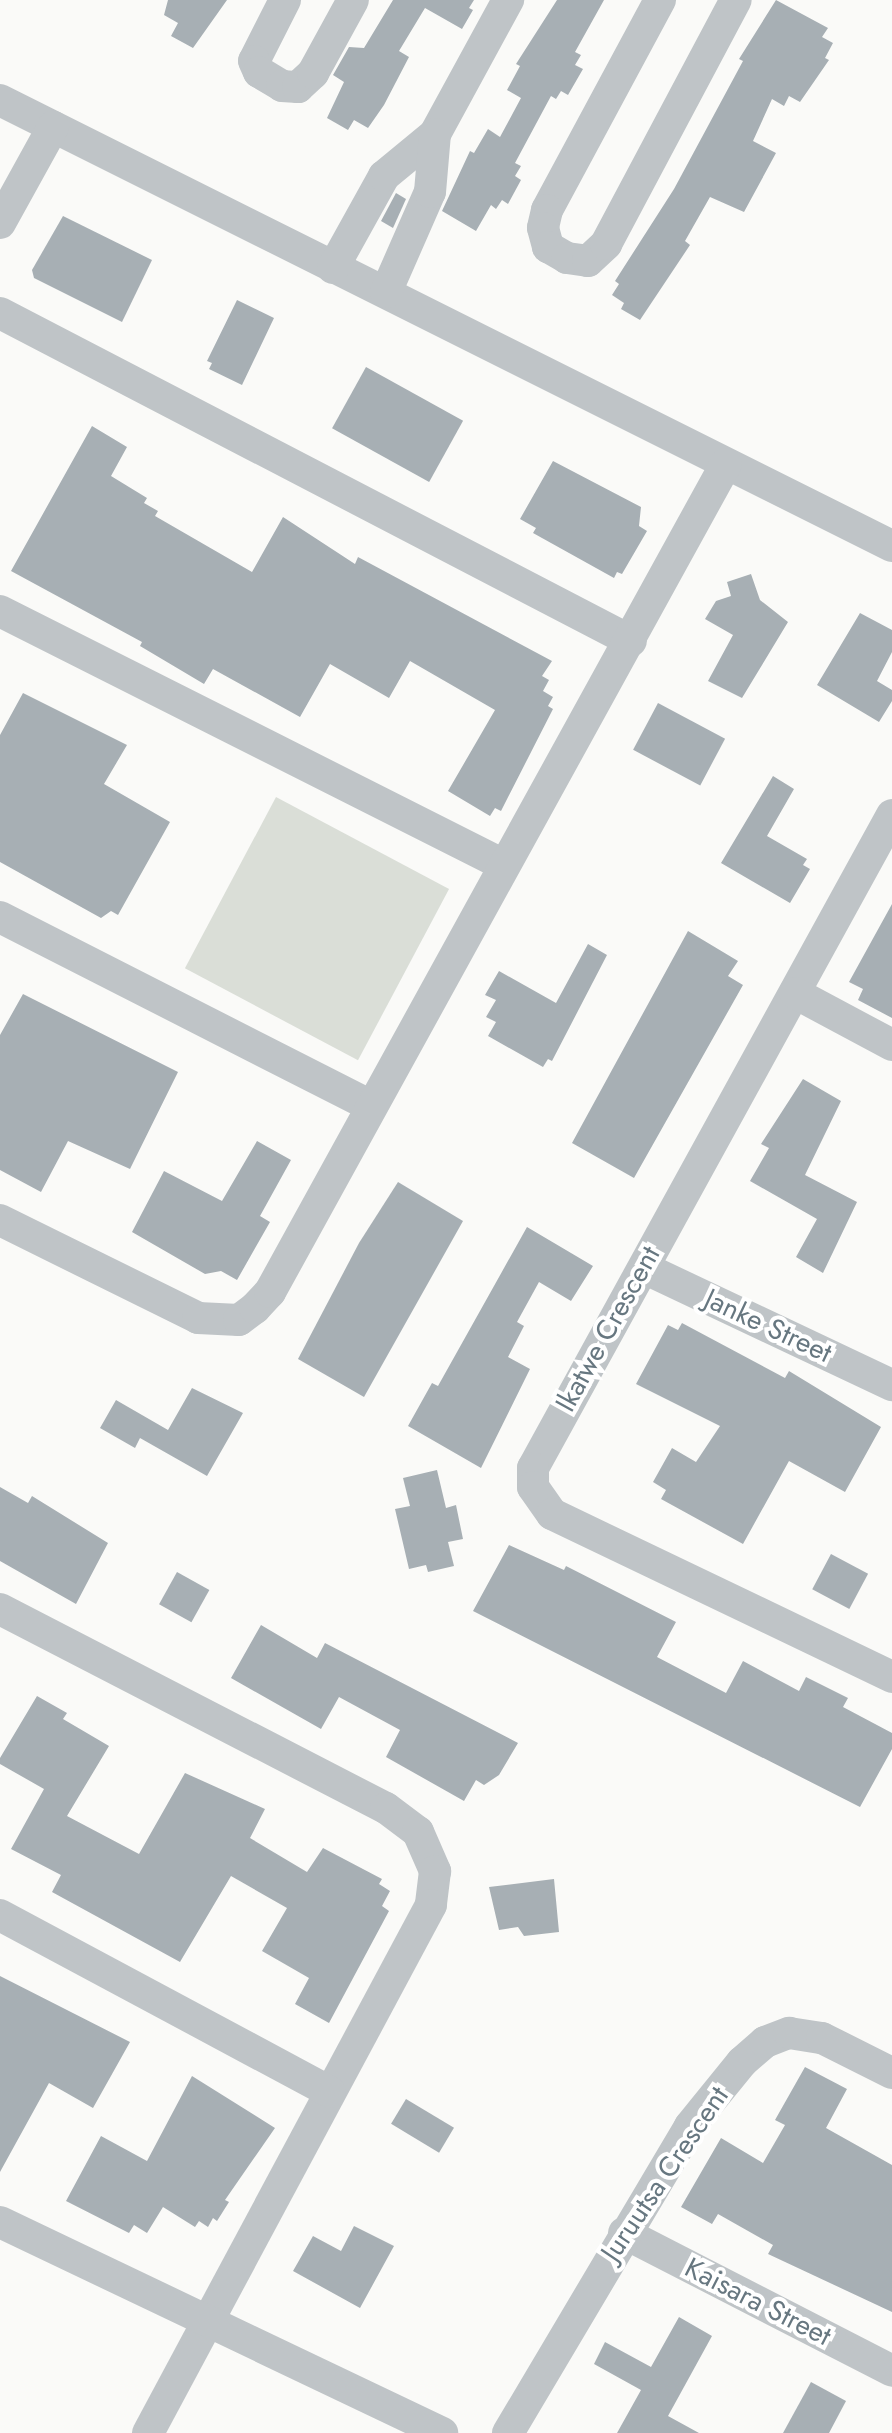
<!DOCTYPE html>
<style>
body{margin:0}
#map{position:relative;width:892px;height:2433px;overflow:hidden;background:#fafaf8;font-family:Jost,sans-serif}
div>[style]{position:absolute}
.green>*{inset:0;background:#daded7;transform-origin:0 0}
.building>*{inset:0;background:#a7afb4;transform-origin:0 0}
.minor>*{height:32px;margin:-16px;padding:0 16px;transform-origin:16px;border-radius:16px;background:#bfc4c7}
span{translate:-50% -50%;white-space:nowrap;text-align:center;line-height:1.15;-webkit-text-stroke:8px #fff;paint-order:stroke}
.street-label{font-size:28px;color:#677780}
</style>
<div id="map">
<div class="green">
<div style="left:276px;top:797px;width:196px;height:194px;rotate:28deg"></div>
</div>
<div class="building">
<div style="clip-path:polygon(168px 0,227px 0,193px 48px,171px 36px,178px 23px,164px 15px)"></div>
<div style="clip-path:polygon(393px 0,474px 0,469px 8px,473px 10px,462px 29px,425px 8px,399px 51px,409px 57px,384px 105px,368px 128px,354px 120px,348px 130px,327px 118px,344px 82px,333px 75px,349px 47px,364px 48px)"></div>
<div style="clip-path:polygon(557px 0,604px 0,575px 52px,581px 55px,575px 65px,583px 69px,568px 95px,561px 91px,556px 99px,551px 96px,515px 163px,521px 166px,515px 176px,521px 180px,508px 204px,502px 200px,496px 209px,491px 205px,476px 231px,442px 211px,470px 151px,474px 153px,488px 129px,500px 137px,521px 98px,507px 90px,520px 66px,516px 64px)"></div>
<div style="clip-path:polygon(776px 0,828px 28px,822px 37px,833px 43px,825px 58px,829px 60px,800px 102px,789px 96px,784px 106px,772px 99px,753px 141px,776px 153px,744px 212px,710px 197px,685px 241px,690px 245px,640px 320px,621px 309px,624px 303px,612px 295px,619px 284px,615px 281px,674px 189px,743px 61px,739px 59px)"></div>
<div style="clip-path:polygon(396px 193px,406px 199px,393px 228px,381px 221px)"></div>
<div style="clip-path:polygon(63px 216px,152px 260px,122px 322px,34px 278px,32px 270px)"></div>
<div style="clip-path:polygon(237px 300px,274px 318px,242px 385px,209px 369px,212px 363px,207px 361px)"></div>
<div style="left:366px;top:367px;width:111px;height:70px;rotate:29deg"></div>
<div style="clip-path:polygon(92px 426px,127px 447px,111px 476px,147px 498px,144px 503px,158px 511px,155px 516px,252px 572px,283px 517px,355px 564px,358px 557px,552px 661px,542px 676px,549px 680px,543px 691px,553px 697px,548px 706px,553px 709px,501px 811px,495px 808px,490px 816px,448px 791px,495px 710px,410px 661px,389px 698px,330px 664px,300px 717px,213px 669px,204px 684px,140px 646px,142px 642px,11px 571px)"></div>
<div style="clip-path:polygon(553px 461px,641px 507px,639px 526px,647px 531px,622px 574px,617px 572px,614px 578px,533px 533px,536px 528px,520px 519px)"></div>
<div style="clip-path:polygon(751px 574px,760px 600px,788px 622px,742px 698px,708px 681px,733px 635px,705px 619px,716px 601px,731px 596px,727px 582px)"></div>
<div style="clip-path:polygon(860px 613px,892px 630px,892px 652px,877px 681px,892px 690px,892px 701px,879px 722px,817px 685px)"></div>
<div style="clip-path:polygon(23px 693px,127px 745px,104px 784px,170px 822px,118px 915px,111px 911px,101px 918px,0 862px,0 735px)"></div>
<div style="left:658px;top:703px;width:76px;height:53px;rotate:28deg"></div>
<div style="clip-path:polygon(773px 776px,794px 789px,767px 836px,807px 859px,803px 865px,810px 869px,790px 903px,721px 863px)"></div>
<div style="clip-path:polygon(892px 904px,892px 1018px,858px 1000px,863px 989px,849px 982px)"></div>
<div style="clip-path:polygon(688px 931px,738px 961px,728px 976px,743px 985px,634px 1178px,572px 1143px)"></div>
<div style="clip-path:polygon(588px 944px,607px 955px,552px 1061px,548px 1059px,543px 1067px,488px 1036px,496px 1022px,486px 1017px,496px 1000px,485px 995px,499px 971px,556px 1003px)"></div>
<div style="clip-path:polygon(23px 994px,178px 1072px,130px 1169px,68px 1141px,41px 1192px,0 1170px,0 1035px)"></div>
<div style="clip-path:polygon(803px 1079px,841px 1101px,805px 1175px,857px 1202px,823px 1273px,796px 1257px,817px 1219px,750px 1181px,769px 1148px,761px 1144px)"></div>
<div style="clip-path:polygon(257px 1141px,291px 1160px,260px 1216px,270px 1222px,237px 1280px,221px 1271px,205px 1274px,132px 1232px,164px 1171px,222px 1201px)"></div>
<div style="clip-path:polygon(398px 1182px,463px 1221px,364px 1397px,298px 1359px,359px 1243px)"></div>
<div style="clip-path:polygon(527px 1227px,593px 1266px,571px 1301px,539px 1282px,517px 1322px,524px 1326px,508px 1357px,530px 1369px,481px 1468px,408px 1426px,432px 1383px,438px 1386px)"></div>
<div style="clip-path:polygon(682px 1323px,785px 1378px,789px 1371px,881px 1427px,845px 1492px,789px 1461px,743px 1544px,661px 1499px,666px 1490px,653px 1482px,672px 1448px,696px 1462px,720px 1426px,636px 1384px,668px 1325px,678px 1330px)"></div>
<div style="clip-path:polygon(192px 1388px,243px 1413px,207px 1476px,140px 1438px,135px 1448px,100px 1428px,116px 1400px,168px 1430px)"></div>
<div style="clip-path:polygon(437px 1470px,446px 1508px,456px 1505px,463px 1539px,448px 1542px,454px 1566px,428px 1572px,426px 1565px,409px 1569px,395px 1509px,410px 1506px,403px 1478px)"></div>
<div style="clip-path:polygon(0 1487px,28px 1503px,32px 1496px,108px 1543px,76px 1604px,0 1561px)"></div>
<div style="clip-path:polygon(509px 1545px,564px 1570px,566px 1566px,676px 1622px,657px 1657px,726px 1693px,743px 1661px,799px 1691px,806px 1677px,848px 1698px,843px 1707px,892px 1733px,892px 1749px,860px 1807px,473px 1611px)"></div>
<div style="left:831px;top:1554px;width:42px;height:40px;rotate:28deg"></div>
<div style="left:177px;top:1572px;width:37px;height:37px;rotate:29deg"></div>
<div style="clip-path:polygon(261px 1625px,317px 1658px,325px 1643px,518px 1743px,499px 1775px,484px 1785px,476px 1780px,464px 1801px,386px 1757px,400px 1730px,339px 1697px,321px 1729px,231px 1678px)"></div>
<div style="clip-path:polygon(37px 1696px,67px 1713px,63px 1719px,109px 1746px,67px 1816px,139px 1854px,185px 1773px,265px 1809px,250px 1838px,307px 1872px,323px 1848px,382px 1879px,379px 1884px,390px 1891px,382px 1906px,389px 1911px,329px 2023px,295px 2004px,309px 1978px,262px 1951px,287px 1908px,231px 1876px,180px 1962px,52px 1892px,61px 1875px,11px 1849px,44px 1789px,0 1764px,0 1758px)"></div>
<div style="clip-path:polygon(554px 1879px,559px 1932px,524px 1936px,518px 1927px,499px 1930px,489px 1887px)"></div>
<div style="clip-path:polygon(0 1976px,130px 2042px,93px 2108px,49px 2083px,0 2172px)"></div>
<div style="clip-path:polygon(805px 2067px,847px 2089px,826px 2128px,892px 2165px,892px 2312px,768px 2254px,773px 2245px,718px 2214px,712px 2224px,681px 2207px,721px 2138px,763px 2163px,785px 2125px,775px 2120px)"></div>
<div style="clip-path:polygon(192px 2076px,275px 2128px,225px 2200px,229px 2202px,217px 2221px,213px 2218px,208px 2227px,199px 2221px,195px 2227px,163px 2207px,147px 2233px,134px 2225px,129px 2233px,66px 2201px,101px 2136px,147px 2161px)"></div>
<div style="left:406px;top:2099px;width:56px;height:29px;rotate:31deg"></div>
<div style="clip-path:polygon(354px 2226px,394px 2246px,360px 2308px,293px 2271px,313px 2236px,341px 2251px)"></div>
<div style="clip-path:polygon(679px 2317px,712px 2336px,668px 2416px,699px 2433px,617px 2433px,641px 2390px,594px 2364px,605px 2342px,651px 2367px)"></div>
<div style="clip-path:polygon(811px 2382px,846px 2401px,829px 2433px,783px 2433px)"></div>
</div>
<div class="minor">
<div style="left:285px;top:0;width:68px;rotate:116.9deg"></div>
<div style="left:254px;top:61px;width:12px;rotate:66deg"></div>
<div style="left:259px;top:72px;width:27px;rotate:31deg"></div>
<div style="left:282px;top:86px;width:16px;rotate:4deg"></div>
<div style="left:298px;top:87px;width:21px;rotate:-43deg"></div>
<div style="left:313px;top:73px;width:83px;rotate:-61.3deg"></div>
<div style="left:660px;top:0;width:238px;rotate:118.3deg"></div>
<div style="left:547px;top:210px;width:18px;rotate:103deg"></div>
<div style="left:543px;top:228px;width:20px;rotate:75deg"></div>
<div style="left:548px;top:247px;width:22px;rotate:30deg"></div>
<div style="left:567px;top:258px;width:21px;rotate:8deg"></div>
<div style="left:588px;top:261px;width:25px;rotate:-43deg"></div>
<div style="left:606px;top:244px;width:276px;rotate:-62deg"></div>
<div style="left:0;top:100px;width:997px;rotate:26.57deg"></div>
<div style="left:0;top:223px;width:110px;rotate:-61.1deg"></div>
<div style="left:333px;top:268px;width:105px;rotate:-61deg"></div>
<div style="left:384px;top:176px;width:66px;rotate:-39.5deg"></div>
<div style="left:435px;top:134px;width:153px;rotate:-61.4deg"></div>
<div style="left:386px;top:292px;width:109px;rotate:-66.3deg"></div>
<div style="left:430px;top:192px;width:58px;rotate:-85.1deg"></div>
<div style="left:0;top:313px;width:711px;rotate:27.47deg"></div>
<div style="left:0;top:611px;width:562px;rotate:26.75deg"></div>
<div style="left:892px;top:815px;width:745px;rotate:118.8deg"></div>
<div style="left:533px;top:1468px;width:19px;rotate:90deg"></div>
<div style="left:533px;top:1487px;width:33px;rotate:55deg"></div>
<div style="left:552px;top:1514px;width:377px;rotate:25.6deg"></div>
<div style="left:0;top:917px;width:416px;rotate:27deg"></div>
<div style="left:795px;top:993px;width:110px;rotate:28.2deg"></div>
<div style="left:0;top:1220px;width:221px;rotate:26.3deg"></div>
<div style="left:198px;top:1318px;width:41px;rotate:2.8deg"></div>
<div style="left:239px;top:1320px;width:20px;rotate:-37deg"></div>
<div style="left:255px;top:1308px;width:22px;rotate:-47deg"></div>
<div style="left:270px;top:1292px;width:945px;rotate:-61.16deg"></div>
<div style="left:644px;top:1268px;width:274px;rotate:25.3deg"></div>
<div style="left:0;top:1609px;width:434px;rotate:27.3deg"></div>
<div style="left:386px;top:1808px;width:40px;rotate:37deg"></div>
<div style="left:418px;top:1832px;width:43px;rotate:66.4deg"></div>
<div style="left:435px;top:1871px;width:34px;rotate:97deg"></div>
<div style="left:431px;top:1905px;width:599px;rotate:118.19deg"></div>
<div style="left:0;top:1915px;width:374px;rotate:28.2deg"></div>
<div style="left:0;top:2222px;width:490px;rotate:25.5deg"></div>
<div style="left:624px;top:2233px;width:301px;rotate:27.2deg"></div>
<div style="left:508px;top:2433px;width:357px;rotate:-59.3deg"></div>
<div style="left:690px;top:2126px;width:82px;rotate:-50.9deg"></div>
<div style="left:742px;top:2062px;width:30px;rotate:-41deg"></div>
<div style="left:765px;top:2042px;width:26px;rotate:-21deg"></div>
<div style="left:789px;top:2033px;width:33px;rotate:9deg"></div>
<div style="left:822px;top:2038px;width:78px;rotate:26.6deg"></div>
</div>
<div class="street-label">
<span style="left:768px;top:1326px;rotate:25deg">Janke Street</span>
<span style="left:608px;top:1329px;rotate:-61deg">Ikatwe Crescent</span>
<span style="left:665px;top:2174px;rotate:-56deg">Juruutsa Crescent</span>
<span style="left:758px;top:2302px;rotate:27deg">Kaisara Street</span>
</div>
</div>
